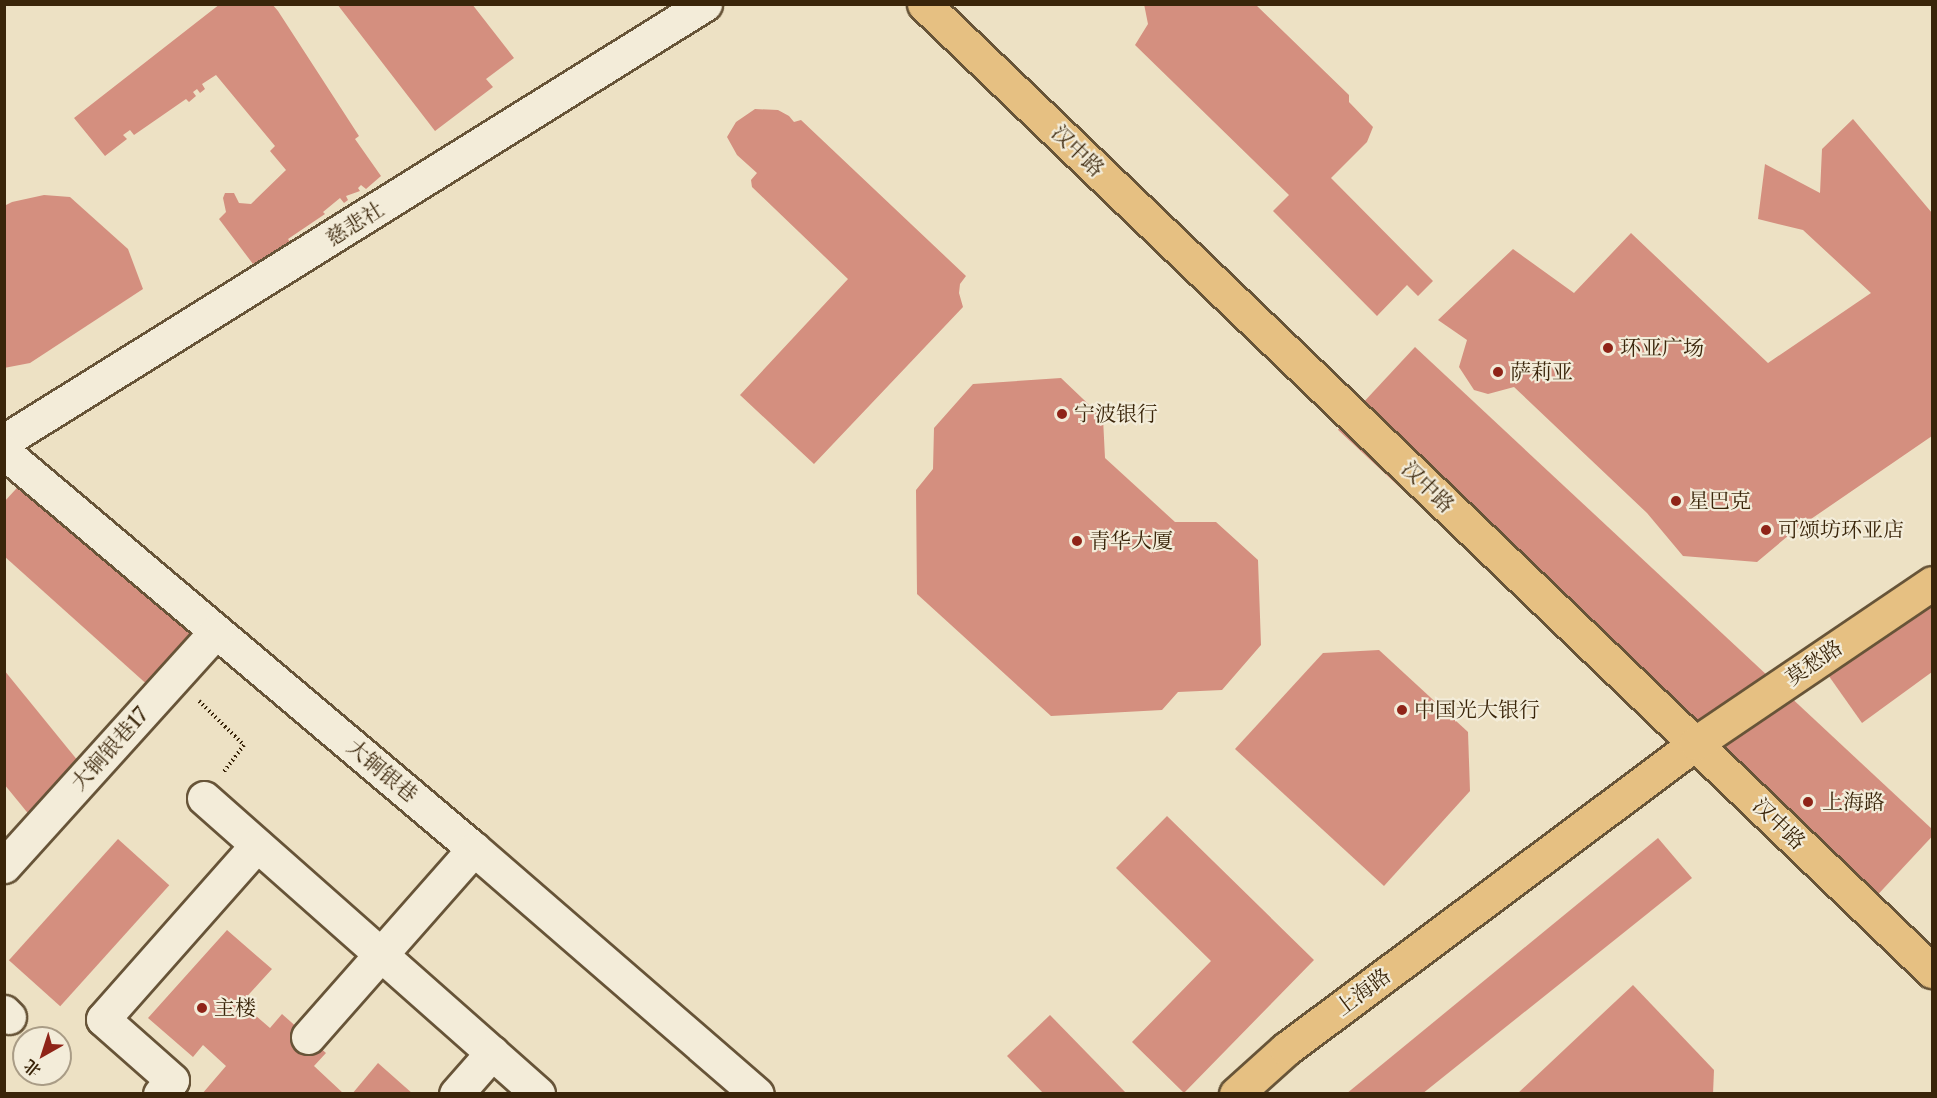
<!DOCTYPE html>
<meta charset="utf-8">
<style>
body{margin:0}
#map{position:relative;width:1937px;height:1098px;overflow:hidden;background:#ede1c4;font-family:"Libre Caslon Text","Noto Serif SC",serif}
div>[style]{position:absolute}
.building>*{inset:0;background:#d48f7f;transform-origin:0 0}
.path>*{height:4px;margin-top:-2px;transform-origin:0;background:repeating-linear-gradient(90deg,#3a250a 0 1.5px,transparent 0 4.5px)}
.roads{filter:drop-shadow(2px 0 #675438) drop-shadow(-2px 0 #675438) drop-shadow(0 2px #675438) drop-shadow(0 -2px #675438)}
.minor>*{height:33px;margin:-16.5px;padding:0 16.5px;transform-origin:16.5px;border-radius:16.5px;background:#f3ecd9}
.major>*{height:33px;margin:-16.5px;padding:0 16.5px;transform-origin:16.5px;border-radius:16.5px;background:#e6c082}
.dots>*{width:16px;height:16px;translate:-50% -50%;box-sizing:border-box;border:3px solid #f3ecd9;border-radius:50%}
span{translate:-50% -50%;white-space:nowrap;text-align:center;line-height:1.15;-webkit-text-stroke:4.5px #f3ecd9;paint-order:stroke}
.street-label{font-size:21px;color:#3a250a}
.poi-label{font-size:21px;color:#3a250a}
.left{translate:0 -50%;text-align:left}
.frame{position:absolute;inset:0;border:6px solid #3a250a;pointer-events:none}
.north{position:absolute;left:12px;top:1026px;width:60px;height:60px;box-sizing:border-box;background:#f3ecd9;border:2px solid #a99c86;border-radius:50%;rotate:219deg;font-size:16px;font-weight:700;line-height:24px;text-align:center;color:#3a250a}
.north::after{content:'';display:block;margin:auto;width:21px;height:27px;background:#8f2418;clip-path:polygon(50% 0,100% 100%,50% 72%,0 100%)}
</style>
<div id="map">
<div class="building">
<div style="clip-path:polygon(220px 4px,272px 4px,278px 11px,359px 136px,355px 139px,381px 176px,366px 189px,361px 185px,358px 188px,360px 191px,346px 196px,348px 200px,344px 203px,340px 198px,323px 212px,325px 214px,288px 239px,291px 243px,253px 264px,219px 219px,226px 212px,223px 198px,225px 193px,234px 193px,239px 203px,251px 204px,286px 170px,270px 151px,275px 146px,216px 75px,202px 84px,205px 89px,200px 93px,197px 89px,193px 92px,196px 96px,189px 102px,186px 99px,134px 135px,130px 130px,123px 135px,127px 139px,105px 156px,74px 118px)"></div>
<div style="clip-path:polygon(337px 4px,472px 4px,514px 58px,486px 79px,493px 87px,435px 131px)"></div>
<div style="clip-path:polygon(1144px 4px,1255px 4px,1349px 95px,1349px 102px,1373px 127px,1367px 142px,1331px 178px,1433px 281px,1418px 296px,1407px 285px,1377px 316px,1273px 211px,1289px 195px,1135px 45px,1148px 24px)"></div>
<div style="clip-path:polygon(755px 109px,778px 110px,789px 116px,794px 122px,801px 120px,966px 276px,960px 284px,959px 293px,963px 307px,814px 464px,740px 395px,848px 279px,752px 187px,751px 180px,757px 173px,737px 155px,727px 137px,736px 122px)"></div>
<div style="clip-path:polygon(1853px 119px,1932px 213px,1932px 436px,1795px 530px,1757px 562px,1683px 556px,1647px 513px,1514px 387px,1488px 394px,1474px 390px,1459px 367px,1467px 340px,1438px 320px,1513px 249px,1574px 293px,1631px 233px,1768px 363px,1871px 293px,1803px 230px,1758px 219px,1765px 164px,1820px 193px,1822px 149px)"></div>
<div style="clip-path:polygon(44px 195px,70px 197px,128px 249px,143px 289px,30px 363px,4px 368px,4px 206px,12px 202px)"></div>
<div style="left:1415px;top:347px;width:712px;height:113px;rotate:43deg"></div>
<div style="clip-path:polygon(1061px 378px,1103px 418px,1105px 458px,1175px 522px,1216px 522px,1258px 560px,1261px 645px,1222px 690px,1178px 692px,1162px 710px,1051px 716px,917px 594px,916px 490px,933px 469px,934px 428px,973px 384px)"></div>
<div style="clip-path:polygon(27px 477px,200px 634px,151px 688px,4px 556px,4px 502px)"></div>
<div style="clip-path:polygon(1932px 596px,1932px 672px,1862px 723px,1826px 672px)"></div>
<div style="clip-path:polygon(1379px 650px,1468px 732px,1470px 791px,1384px 886px,1235px 749px,1323px 653px)"></div>
<div style="clip-path:polygon(4px 670px,87px 772px,31px 817px,4px 784px)"></div>
<div style="clip-path:polygon(1167px 816px,1314px 960px,1184px 1093px,1132px 1042px,1211px 961px,1116px 868px)"></div>
<div style="clip-path:polygon(1658px 838px,1692px 878px,1422px 1094px,1346px 1094px)"></div>
<div style="left:118px;top:839px;width:69px;height:163px;rotate:42deg"></div>
<div style="clip-path:polygon(227px 930px,272px 969px,241px 1003px,270px 1028px,282px 1014px,326px 1053px,314px 1066px,344px 1094px,202px 1094px,226px 1066px,203px 1045px,193px 1057px,148px 1018px)"></div>
<div style="clip-path:polygon(1633px 985px,1714px 1070px,1713px 1094px,1517px 1094px)"></div>
<div style="clip-path:polygon(1050px 1015px,1127px 1094px,1044px 1094px,1007px 1056px)"></div>
<div style="clip-path:polygon(378px 1063px,413px 1094px,352px 1094px)"></div>
</div>
<div class="path">
<div style="left:199px;top:701px;width:63px;rotate:44.4deg"></div>
<div style="left:244px;top:745px;width:35px;rotate:127deg"></div>
</div>
<div class="roads">
<div class="minor">
<div style="left:4px;top:441px;width:826px;rotate:-31.94deg"></div>
<div style="left:4px;top:452px;width:615px;rotate:40.19deg"></div>
<div style="left:474px;top:849px;width:374px;rotate:40.9deg"></div>
<div style="left:204px;top:798px;width:446px;rotate:41.5deg"></div>
<div style="left:4px;top:866px;width:316px;rotate:-47.9deg"></div>
<div style="left:4px;top:1012px;width:7px;rotate:45deg"></div>
<div style="left:308px;top:1037px;width:251px;rotate:-48.6deg"></div>
<div style="left:160px;top:1094px;width:18px;rotate:-49deg"></div>
<div style="left:172px;top:1080px;width:92px;rotate:-138.5deg"></div>
<div style="left:103px;top:1019px;width:232px;rotate:-48.5deg"></div>
<div style="left:456px;top:1094px;width:55px;rotate:-48.7deg"></div>
</div>
<div class="major">
<div style="left:924px;top:4px;width:1397px;rotate:43.81deg"></div>
<div style="left:1236px;top:1094px;width:67px;rotate:-42deg"></div>
<div style="left:1286px;top:1049px;width:512px;rotate:-36.74deg"></div>
<div style="left:1696px;top:743px;width:285px;rotate:-34.1deg"></div>
</div>
</div>
<div class="dots">
<div style="left:1608px;top:348px;background:#8f2418"></div>
<div style="left:1498px;top:372px;background:#8f2418"></div>
<div style="left:1062px;top:414px;background:#8f2418"></div>
<div style="left:1676px;top:501px;background:#8f2418"></div>
<div style="left:1766px;top:530px;background:#8f2418"></div>
<div style="left:1077px;top:541px;background:#8f2418"></div>
<div style="left:1402px;top:710px;background:#8f2418"></div>
<div style="left:1808px;top:802px;background:#8f2418"></div>
<div style="left:202px;top:1008px;background:#8f2418"></div>
</div>
<div class="street-label">
<span style="left:1078px;top:151px;rotate:44deg">汉中路</span>
<span style="left:355px;top:224px;rotate:-32deg">慈悲社</span>
<span style="left:1428px;top:487px;rotate:44deg">汉中路</span>
<span style="left:1814px;top:663px;rotate:-34deg">莫愁路</span>
<span style="left:110px;top:749px;rotate:-48deg">大锏银巷17</span>
<span style="left:382px;top:771px;rotate:40deg">大锏银巷</span>
<span style="left:1779px;top:824px;rotate:44deg">汉中路</span>
<span style="left:1363px;top:992px;rotate:-37deg">上海路</span>
</div>
<div class="poi-label">
<span class="left" style="left:1620px;top:348px">环亚广场</span>
<span class="left" style="left:1510px;top:372px">萨莉亚</span>
<span class="left" style="left:1074px;top:414px">宁波银行</span>
<span class="left" style="left:1688px;top:501px">星巴克</span>
<span class="left" style="left:1778px;top:530px">可颂坊环亚店</span>
<span class="left" style="left:1089px;top:541px">青华大厦</span>
<span class="left" style="left:1414px;top:710px">中国光大银行</span>
<span class="left" style="left:1822px;top:802px">上海路</span>
<span class="left" style="left:214px;top:1008px">主楼</span>
</div>
<div class="frame"></div>
<div class="north">北</div>
</div>
